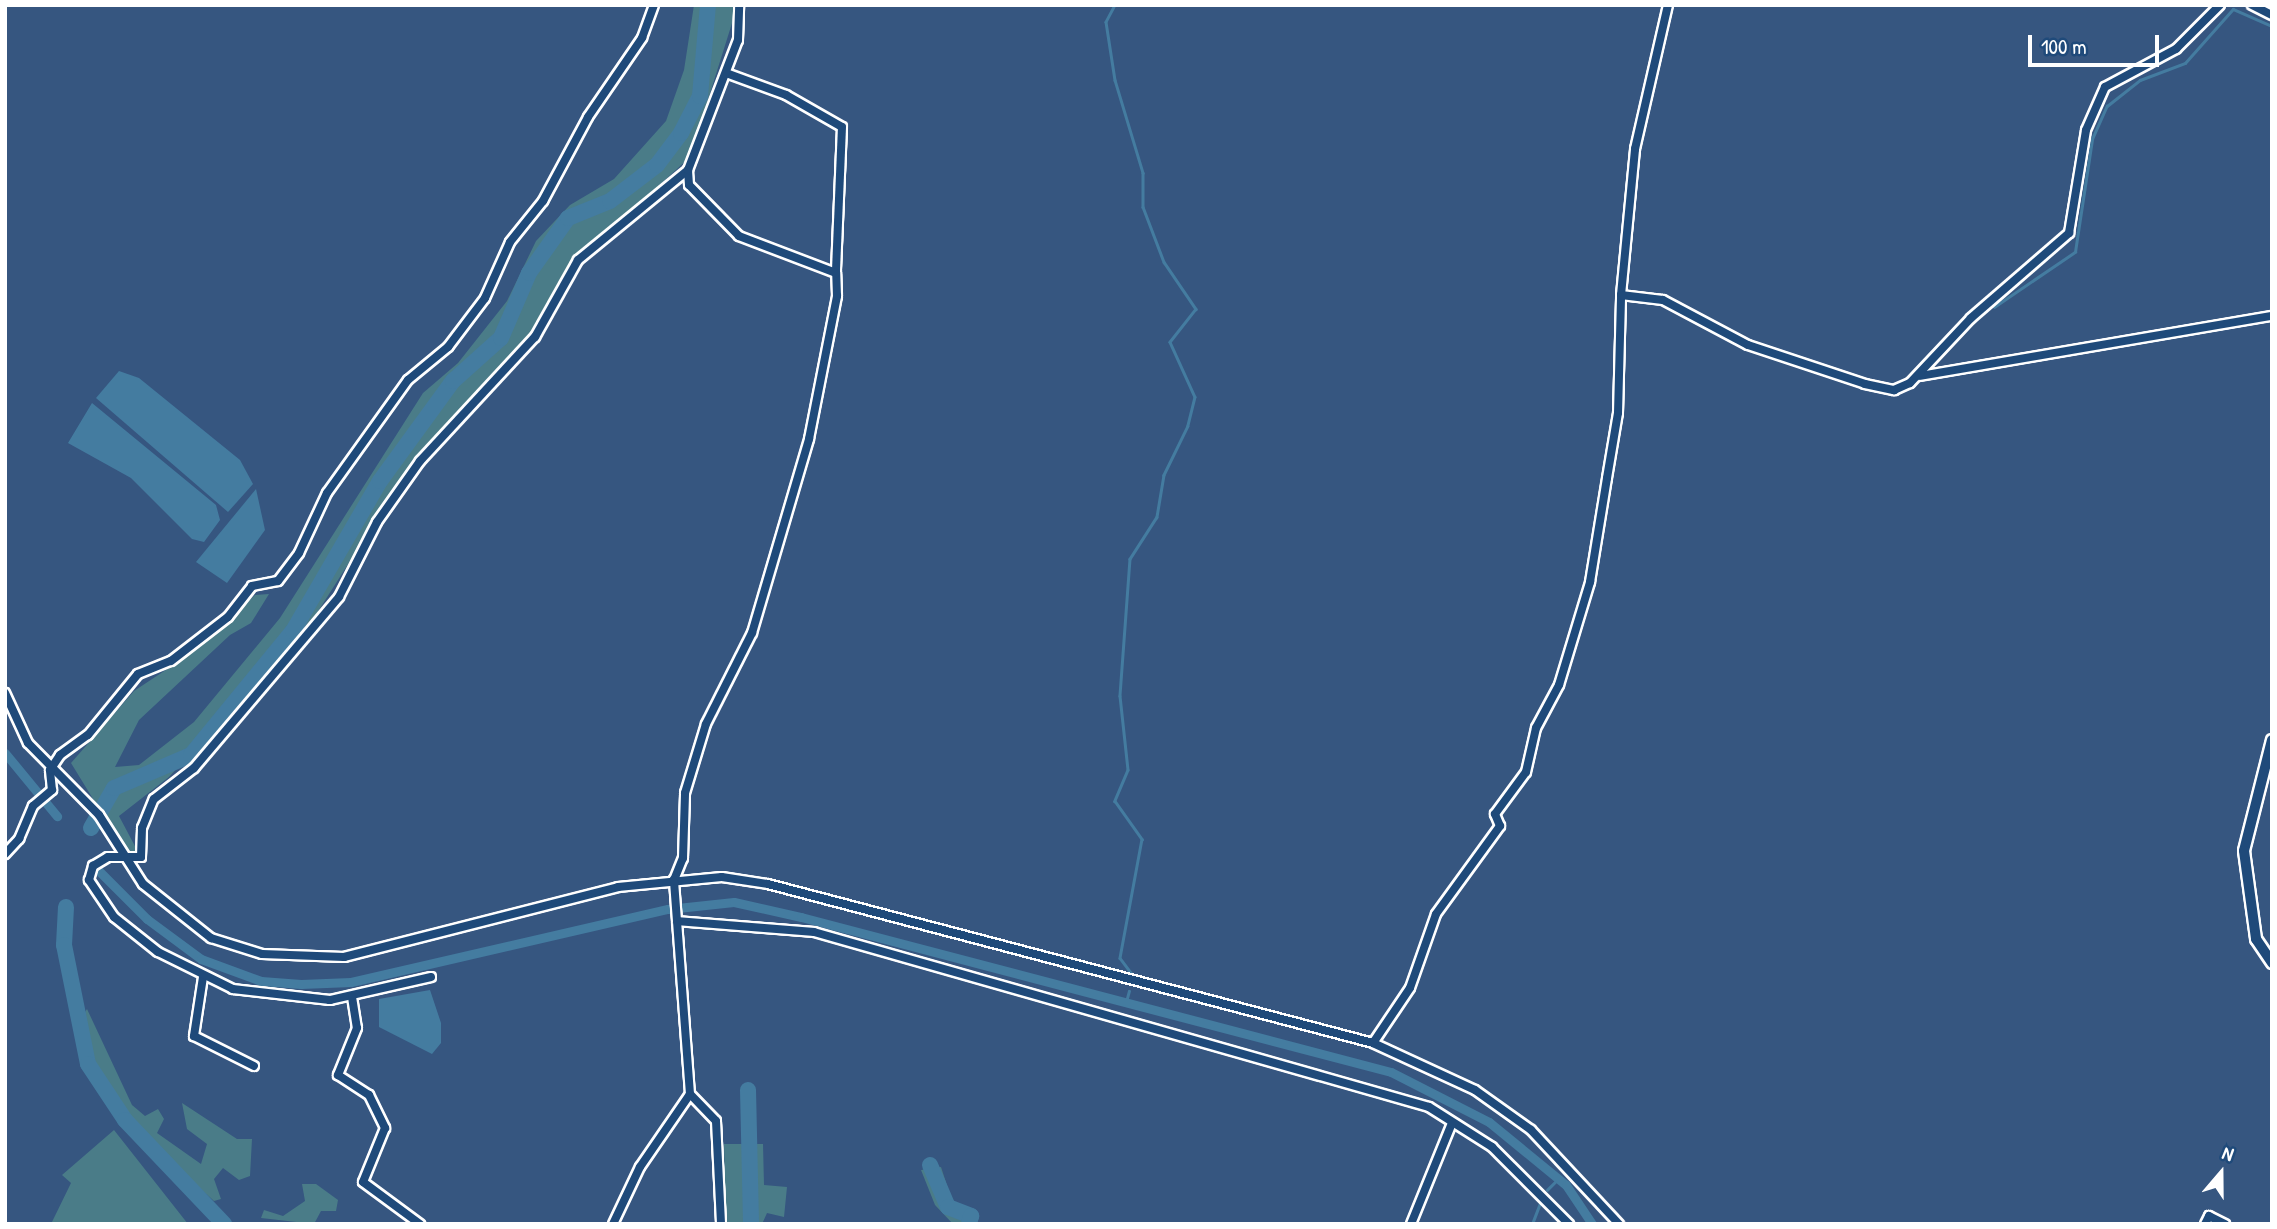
<!DOCTYPE html>
<style>
body{margin:0}
#map{position:relative;width:2277px;height:1229px;overflow:hidden;background:#365680;font-family:"Patrick Hand",sans-serif}
div>[style]{position:absolute}
.green>*{inset:0;background:#4a7c88}
.water>*{inset:0;background:#447ca0}
.stream>*{height:2.5px;margin:-1.25px;padding:0 1.25px;transform-origin:1.25px;border-radius:1.25px;background:#447ca0}
.canal>*{height:9px;margin:-4.5px;padding:0 4.5px;transform-origin:4.5px;border-radius:4.5px;background:#447ca0}
.river>*{height:16px;margin:-8px;padding:0 8px;transform-origin:8px;border-radius:8px;background:#447ca0}
.roads{filter:drop-shadow(2px 0 #fff) drop-shadow(-2px 0 #fff) drop-shadow(0 2px #fff) drop-shadow(0 -2px #fff)}
.minor>*{height:8px;margin:-4px;padding:0 4px;transform-origin:4px;border-radius:4px;background:#1f4a7a}
.tertiary>*{height:10px;margin:-5px;padding:0 5px;transform-origin:5px;border-radius:5px;background:#1f4a7a}
span{translate:-50% -50%;white-space:nowrap;text-align:center;line-height:1.15;-webkit-text-stroke:5px #1f4a7a;paint-order:stroke}
.frame{position:absolute;inset:0;border:7px solid #fff;pointer-events:none}
.north{position:absolute;left:2186px;top:1138px;width:70px;height:70px;-webkit-text-stroke:5px #1f4a7a;paint-order:stroke;rotate:20deg;font-size:19px;font-weight:700;line-height:28px;text-align:center;color:#fff}
.north::after{content:'';display:block;margin:auto;width:24px;height:32px;background:#fff;clip-path:polygon(50% 0,100% 100%,50% 72%,0 100%)}
.scale{position:absolute;left:2028px;top:35px;width:131px;height:32px;box-sizing:border-box;border:4px solid #fff;border-top:0;padding-left:9px;font-size:21px;line-height:24px;white-space:nowrap;color:#fff;-webkit-text-stroke:5px #1f4a7a;paint-order:stroke}
</style>
<div id="map">
<div class="green">
<div style="clip-path:polygon(694px 5px,733px 5px,733px 20px,690px 157px,566px 271px,530px 335px,411px 465px,317px 613px,169px 777px,119px 816px,137px 850px,128px 856px,71px 763px,134px 691px,196px 650px,255px 595px,269px 594px,251px 623px,230px 635px,139px 720px,115px 767px,139px 765px,194px 722px,280px 618px,423px 393px,458px 363px,507px 301px,536px 241px,570px 205px,614px 179px,666px 121px,684px 70px)"></div>
<div style="clip-path:polygon(87px 1009px,132px 1105px,145px 1116px,158px 1109px,164px 1119px,157px 1133px,201px 1164px,207px 1144px,187px 1129px,182px 1103px,237px 1139px,252px 1139px,250px 1176px,239px 1180px,223px 1168px,214px 1179px,221px 1199px,214px 1201px,119px 1115px,98px 1091px,91px 1070px,81px 1018px)"></div>
<div style="clip-path:polygon(114px 1130px,188px 1224px,51px 1224px,71px 1183px,62px 1175px)"></div>
<div style="clip-path:polygon(724px 1144px,763px 1144px,764px 1185px,787px 1187px,784px 1217px,767px 1213px,762px 1224px,726px 1224px)"></div>
<div style="clip-path:polygon(941px 1167px,954px 1207px,971px 1224px,953px 1224px,935px 1205px,921px 1170px)"></div>
<div style="clip-path:polygon(302px 1184px,316px 1184px,338px 1200px,336px 1211px,321px 1211px,314px 1224px,261px 1218px,264px 1210px,283px 1216px,305px 1201px)"></div>
</div>
<div class="water">
<div style="clip-path:polygon(119px 371px,139px 378px,240px 460px,253px 484px,228px 512px,96px 398px)"></div>
<div style="clip-path:polygon(92px 403px,216px 505px,220px 520px,204px 542px,192px 539px,131px 478px,68px 443px)"></div>
<div style="clip-path:polygon(256px 489px,265px 530px,227px 583px,196px 562px)"></div>
<div style="clip-path:polygon(430px 990px,441px 1023px,441px 1043px,432px 1054px,379px 1027px,379px 999px)"></div>
</div>
<div class="stream">
<div style="left:1115px;top:5px;width:19px;rotate:118deg"></div>
<div style="left:1106px;top:22px;width:59px;rotate:81.2deg"></div>
<div style="left:1115px;top:80px;width:97px;rotate:73.2deg"></div>
<div style="left:1143px;top:173px;width:34px;rotate:90deg"></div>
<div style="left:1143px;top:207px;width:59px;rotate:69.1deg"></div>
<div style="left:1164px;top:262px;width:57px;rotate:55.8deg"></div>
<div style="left:1196px;top:309px;width:42px;rotate:128.2deg"></div>
<div style="left:1170px;top:342px;width:60px;rotate:65.6deg"></div>
<div style="left:1195px;top:397px;width:30px;rotate:104deg"></div>
<div style="left:1188px;top:426px;width:55px;rotate:116.1deg"></div>
<div style="left:1164px;top:475px;width:43px;rotate:99.5deg"></div>
<div style="left:1157px;top:517px;width:50px;rotate:122.7deg"></div>
<div style="left:1130px;top:559px;width:137px;rotate:94.2deg"></div>
<div style="left:1120px;top:696px;width:74px;rotate:83.8deg"></div>
<div style="left:1128px;top:770px;width:34px;rotate:113deg"></div>
<div style="left:1115px;top:801px;width:47px;rotate:54.6deg"></div>
<div style="left:1142px;top:839px;width:121px;rotate:100.5deg"></div>
<div style="left:1120px;top:958px;width:21px;rotate:53deg"></div>
<div style="left:1994px;top:307px;width:98px;rotate:-34.2deg"></div>
<div style="left:2075px;top:252px;width:114px;rotate:-81.4deg"></div>
<div style="left:2092px;top:139px;width:36px;rotate:-66deg"></div>
<div style="left:2107px;top:106px;width:42px;rotate:-38.2deg"></div>
<div style="left:2140px;top:80px;width:48px;rotate:-20.7deg"></div>
<div style="left:2185px;top:63px;width:72px;rotate:-48.4deg"></div>
<div style="left:2233px;top:9px;width:43px;rotate:23.6deg"></div>
<div style="left:1126px;top:1002px;width:11px;rotate:-75deg"></div>
<div style="left:1547px;top:1190px;width:16px;rotate:-45deg"></div>
<div style="left:1532px;top:1224px;width:25px;rotate:-69deg"></div>
</div>
<div class="canal">
<div style="left:5px;top:753px;width:82px;rotate:50.5deg"></div>
<div style="left:99px;top:871px;width:68px;rotate:45deg"></div>
<div style="left:147px;top:919px;width:67px;rotate:36.5deg"></div>
<div style="left:201px;top:959px;width:64px;rotate:20.1deg"></div>
<div style="left:261px;top:981px;width:40px;rotate:4.3deg"></div>
<div style="left:301px;top:984px;width:50px;rotate:-2.3deg"></div>
<div style="left:351px;top:982px;width:325px;rotate:-13deg"></div>
<div style="left:668px;top:909px;width:66px;rotate:-6.1deg"></div>
<div style="left:734px;top:902px;width:69px;rotate:12.6deg"></div>
<div style="left:801px;top:917px;width:610px;rotate:14.72deg"></div>
<div style="left:1391px;top:1072px;width:110px;rotate:27deg"></div>
<div style="left:1489px;top:1122px;width:99px;rotate:39.3deg"></div>
<div style="left:1566px;top:1185px;width:47px;rotate:56.3deg"></div>
</div>
<div class="river">
<div style="left:91px;top:828px;width:46px;rotate:-60.1deg"></div>
<div style="left:114px;top:788px;width:84px;rotate:-23.2deg"></div>
<div style="left:191px;top:755px;width:161px;rotate:-50.6deg"></div>
<div style="left:293px;top:631px;width:173px;rotate:-59.9deg"></div>
<div style="left:380px;top:481px;width:124px;rotate:-53.9deg"></div>
<div style="left:453px;top:381px;width:64px;rotate:-41.9deg"></div>
<div style="left:501px;top:338px;width:71px;rotate:-66.7deg"></div>
<div style="left:529px;top:273px;width:67px;rotate:-54.7deg"></div>
<div style="left:568px;top:218px;width:45px;rotate:-22deg"></div>
<div style="left:610px;top:201px;width:59px;rotate:-37.5deg"></div>
<div style="left:657px;top:165px;width:40px;rotate:-53deg"></div>
<div style="left:681px;top:133px;width:42px;rotate:-62.8deg"></div>
<div style="left:700px;top:96px;width:91px;rotate:-85deg"></div>
<div style="left:66px;top:907px;width:38px;rotate:93deg"></div>
<div style="left:64px;top:945px;width:121px;rotate:78.6deg"></div>
<div style="left:88px;top:1064px;width:67px;rotate:56.5deg"></div>
<div style="left:125px;top:1120px;width:144px;rotate:46.4deg"></div>
<div style="left:748px;top:1090px;width:134px;rotate:88.7deg"></div>
<div style="left:930px;top:1165px;width:46px;rotate:66.8deg"></div>
<div style="left:948px;top:1207px;width:25px;rotate:21deg"></div>
<div style="left:971px;top:1216px;width:8px;rotate:104deg"></div>
</div>
<div class="roads">
<div class="minor">
<div style="left:2252px;top:5px;width:22px;rotate:27deg"></div>
<div style="left:726px;top:73px;width:64px;rotate:20.1deg"></div>
<div style="left:786px;top:95px;width:64px;rotate:29.7deg"></div>
<div style="left:842px;top:127px;width:146px;rotate:92.4deg"></div>
<div style="left:1621px;top:295px;width:147px;rotate:-84.5deg"></div>
<div style="left:1635px;top:149px;width:148px;rotate:-77.1deg"></div>
<div style="left:1920px;top:376px;width:357px;rotate:-9.7deg"></div>
<div style="left:5px;top:693px;width:55px;rotate:65.3deg"></div>
<div style="left:28px;top:743px;width:101px;rotate:45.4deg"></div>
<div style="left:99px;top:815px;width:82px;rotate:57.5deg"></div>
<div style="left:143px;top:884px;width:87px;rotate:38.5deg"></div>
<div style="left:211px;top:938px;width:53px;rotate:17.4deg"></div>
<div style="left:262px;top:954px;width:82px;rotate:2.1deg"></div>
<div style="left:344px;top:957px;width:283px;rotate:-14.3deg"></div>
<div style="left:618px;top:887px;width:104px;rotate:-5.5deg"></div>
<div style="left:722px;top:877px;width:47px;rotate:8.7deg"></div>
<div style="left:768px;top:884px;width:626px;rotate:14.72deg"></div>
<div style="left:1373px;top:1043px;width:112px;rotate:24.7deg"></div>
<div style="left:1475px;top:1090px;width:69px;rotate:35.5deg"></div>
<div style="left:1531px;top:1130px;width:129px;rotate:46.9deg"></div>
<div style="left:5px;top:854px;width:21px;rotate:-47deg"></div>
<div style="left:19px;top:839px;width:36px;rotate:-67deg"></div>
<div style="left:33px;top:806px;width:25px;rotate:-40deg"></div>
<div style="left:52px;top:790px;width:20px;rotate:-96deg"></div>
<div style="left:50px;top:770px;width:18px;rotate:-56deg"></div>
<div style="left:60px;top:755px;width:34px;rotate:-36deg"></div>
<div style="left:88px;top:735px;width:79px;rotate:-50.7deg"></div>
<div style="left:138px;top:674px;width:35px;rotate:-22deg"></div>
<div style="left:171px;top:661px;width:72px;rotate:-37.7deg"></div>
<div style="left:228px;top:617px;width:39px;rotate:-52deg"></div>
<div style="left:252px;top:586px;width:26px;rotate:-11deg"></div>
<div style="left:278px;top:581px;width:35px;rotate:-53deg"></div>
<div style="left:299px;top:553px;width:66px;rotate:-65deg"></div>
<div style="left:327px;top:493px;width:139px;rotate:-54.4deg"></div>
<div style="left:408px;top:380px;width:52px;rotate:-39.5deg"></div>
<div style="left:448px;top:347px;width:61px;rotate:-52.9deg"></div>
<div style="left:485px;top:298px;width:61px;rotate:-65.9deg"></div>
<div style="left:510px;top:242px;width:53px;rotate:-51.2deg"></div>
<div style="left:543px;top:201px;width:95px;rotate:-61.8deg"></div>
<div style="left:588px;top:117px;width:96px;rotate:-55.6deg"></div>
<div style="left:642px;top:38px;width:35px;rotate:-70deg"></div>
<div style="left:677px;top:921px;width:137px;rotate:4.6deg"></div>
<div style="left:814px;top:932px;width:639px;rotate:15.88deg"></div>
<div style="left:1429px;top:1107px;width:75px;rotate:32.4deg"></div>
<div style="left:1492px;top:1147px;width:109px;rotate:45deg"></div>
<div style="left:203px;top:977px;width:60px;rotate:98.7deg"></div>
<div style="left:194px;top:1036px;width:67px;rotate:26.6deg"></div>
<div style="left:431px;top:977px;width:104px;rotate:167.2deg"></div>
<div style="left:330px;top:1000px;width:98px;rotate:-173.5deg"></div>
<div style="left:233px;top:989px;width:84px;rotate:-153.7deg"></div>
<div style="left:158px;top:952px;width:56px;rotate:-141.5deg"></div>
<div style="left:114px;top:917px;width:45px;rotate:-124deg"></div>
<div style="left:89px;top:880px;width:15px;rotate:-74deg"></div>
<div style="left:93px;top:866px;width:17px;rotate:-31deg"></div>
<div style="left:108px;top:857px;width:33px"></div>
<div style="left:141px;top:857px;width:29px;rotate:-88deg"></div>
<div style="left:142px;top:828px;width:31px;rotate:-68deg"></div>
<div style="left:154px;top:799px;width:51px;rotate:-37.8deg"></div>
<div style="left:194px;top:768px;width:224px;rotate:-49.7deg"></div>
<div style="left:339px;top:597px;width:84px;rotate:-63.1deg"></div>
<div style="left:377px;top:522px;width:75px;rotate:-54.8deg"></div>
<div style="left:420px;top:461px;width:169px;rotate:-47.2deg"></div>
<div style="left:535px;top:337px;width:88px;rotate:-60.8deg"></div>
<div style="left:578px;top:260px;width:142px;rotate:-39.3deg"></div>
<div style="left:352px;top:997px;width:31px;rotate:81deg"></div>
<div style="left:357px;top:1028px;width:51px;rotate:112deg"></div>
<div style="left:338px;top:1075px;width:37px;rotate:33deg"></div>
<div style="left:369px;top:1095px;width:37px;rotate:64deg"></div>
<div style="left:385px;top:1128px;width:58px;rotate:112.2deg"></div>
<div style="left:363px;top:1182px;width:71px;rotate:36.4deg"></div>
<div style="left:1373px;top:1043px;width:66px;rotate:-56.1deg"></div>
<div style="left:1410px;top:988px;width:78px;rotate:-70.6deg"></div>
<div style="left:1436px;top:914px;width:109px;rotate:-54deg"></div>
<div style="left:1500px;top:826px;width:13px;rotate:-113deg"></div>
<div style="left:1495px;top:814px;width:52px;rotate:-53.6deg"></div>
<div style="left:1526px;top:772px;width:45px;rotate:-77.2deg"></div>
<div style="left:1536px;top:728px;width:49px;rotate:-61.9deg"></div>
<div style="left:1559px;top:685px;width:108px;rotate:-73.2deg"></div>
<div style="left:1590px;top:582px;width:105px;rotate:-80.7deg"></div>
<div style="left:1607px;top:478px;width:66px;rotate:-80.4deg"></div>
<div style="left:1618px;top:413px;width:118px;rotate:-88.5deg"></div>
<div style="left:1621px;top:295px;width:42px;rotate:6.8deg"></div>
<div style="left:1663px;top:300px;width:96px;rotate:27.9deg"></div>
<div style="left:1748px;top:345px;width:123px;rotate:18.4deg"></div>
<div style="left:1865px;top:384px;width:30px;rotate:12deg"></div>
<div style="left:1894px;top:390px;width:17px;rotate:-24deg"></div>
<div style="left:1910px;top:383px;width:89px;rotate:-46.8deg"></div>
<div style="left:1971px;top:318px;width:130px;rotate:-40.9deg"></div>
<div style="left:2069px;top:233px;width:104px;rotate:-80.6deg"></div>
<div style="left:2086px;top:130px;width:47px;rotate:-66.2deg"></div>
<div style="left:2105px;top:87px;width:81px;rotate:-28.2deg"></div>
<div style="left:2176px;top:49px;width:62px;rotate:-45deg"></div>
<div style="left:690px;top:1094px;width:37px;rotate:46deg"></div>
<div style="left:716px;top:1121px;width:103px;rotate:87.2deg"></div>
<div style="left:613px;top:1224px;width:63px;rotate:-64.7deg"></div>
<div style="left:640px;top:1167px;width:88px;rotate:-55.6deg"></div>
<div style="left:690px;top:1094px;width:215px;rotate:-94.3deg"></div>
<div style="left:674px;top:880px;width:24px;rotate:-68deg"></div>
<div style="left:683px;top:858px;width:65px;rotate:-88.2deg"></div>
<div style="left:685px;top:793px;width:72px;rotate:-73.1deg"></div>
<div style="left:706px;top:724px;width:102px;rotate:-63.2deg"></div>
<div style="left:752px;top:633px;width:202px;rotate:-73.6deg"></div>
<div style="left:809px;top:439px;width:146px;rotate:-78.9deg"></div>
<div style="left:837px;top:296px;width:23px;rotate:-92deg"></div>
<div style="left:836px;top:273px;width:104px;rotate:-159.1deg"></div>
<div style="left:739px;top:236px;width:71px;rotate:-134.4deg"></div>
<div style="left:689px;top:185px;width:15px;rotate:-94deg"></div>
<div style="left:688px;top:170px;width:139px;rotate:-69deg"></div>
<div style="left:738px;top:40px;width:35px;rotate:-88deg"></div>
<div style="left:1411px;top:1224px;width:109px;rotate:-67.9deg"></div>
<div style="left:2205px;top:1224px;width:9px;rotate:-63deg"></div>
<div style="left:2209px;top:1216px;width:18px;rotate:27deg"></div>
</div>
<div class="tertiary">
<div style="left:2272px;top:740px;width:114px;rotate:104.2deg"></div>
<div style="left:2244px;top:851px;width:89px;rotate:82.2deg"></div>
<div style="left:2256px;top:939px;width:29px;rotate:56deg"></div>
</div>
</div>
<div class="frame"></div>
<div class="north">N</div>
<div class="scale">100 m</div>
</div>
